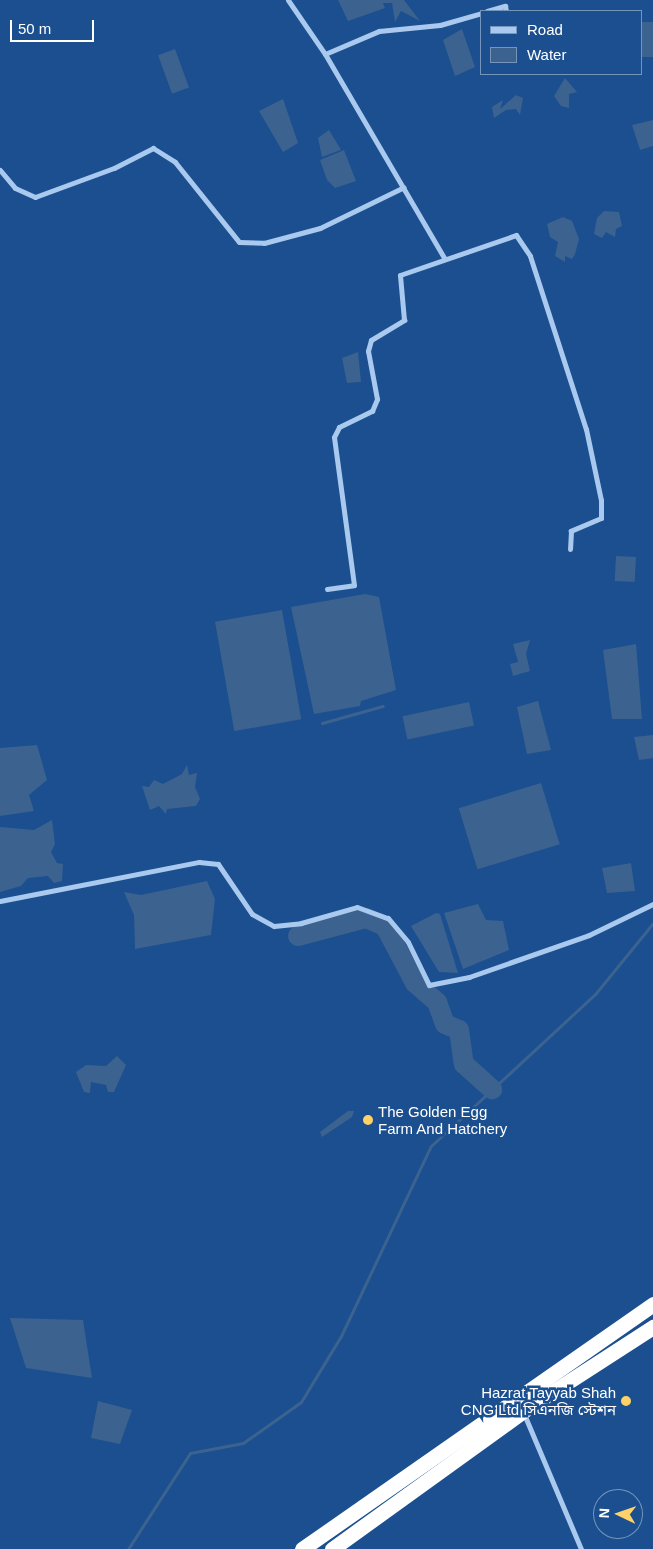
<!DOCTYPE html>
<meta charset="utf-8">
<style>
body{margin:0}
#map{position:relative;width:653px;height:1549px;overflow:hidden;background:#1b4f8f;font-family:Arial,"Noto Sans Bengali",sans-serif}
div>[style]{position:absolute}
.water>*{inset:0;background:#3c6290;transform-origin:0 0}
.stream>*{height:3px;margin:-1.5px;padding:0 1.5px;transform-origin:1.5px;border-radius:1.5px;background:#3c6290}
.river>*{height:20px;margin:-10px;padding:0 10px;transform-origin:10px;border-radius:10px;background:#3c6290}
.street>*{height:5px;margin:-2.5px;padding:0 2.5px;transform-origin:2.5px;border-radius:2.5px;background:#a9c9ee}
.highway>*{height:15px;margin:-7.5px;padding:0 7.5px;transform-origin:7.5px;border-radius:7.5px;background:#fff}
.dots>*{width:14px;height:14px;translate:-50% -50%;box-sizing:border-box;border:2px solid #1b4f8f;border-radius:50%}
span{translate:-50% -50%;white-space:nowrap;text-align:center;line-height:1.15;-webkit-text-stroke:5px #1b4f8f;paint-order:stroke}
.poi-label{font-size:15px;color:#fff}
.left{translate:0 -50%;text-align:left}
.right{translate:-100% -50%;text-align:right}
.legend{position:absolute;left:480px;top:10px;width:162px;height:65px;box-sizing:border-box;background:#1b4f8f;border:1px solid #7695bc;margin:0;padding:6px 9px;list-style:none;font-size:15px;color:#fff}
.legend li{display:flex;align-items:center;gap:10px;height:25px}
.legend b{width:25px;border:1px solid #7695bc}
.north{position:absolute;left:593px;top:1489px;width:50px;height:50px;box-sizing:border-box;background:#1b4f8f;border:1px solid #7695bc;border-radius:50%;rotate:273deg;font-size:14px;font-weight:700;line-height:20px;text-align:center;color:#fff}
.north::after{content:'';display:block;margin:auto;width:18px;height:22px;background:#ffd166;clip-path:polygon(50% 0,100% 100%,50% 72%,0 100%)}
.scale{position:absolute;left:10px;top:20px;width:84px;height:22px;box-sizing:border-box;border:2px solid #fff;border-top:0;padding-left:6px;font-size:15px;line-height:18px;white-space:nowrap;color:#fff;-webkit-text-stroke:4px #1b4f8f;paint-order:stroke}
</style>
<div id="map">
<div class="water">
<div style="clip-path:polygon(338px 0,404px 0,420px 21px,401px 11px,395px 22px,392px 3px,383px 3px,385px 8px,348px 21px)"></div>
<div style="left:653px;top:22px;width:35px;height:11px;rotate:90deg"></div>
<div style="clip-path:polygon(462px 29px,475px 67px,455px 76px,443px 40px)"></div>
<div style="left:175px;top:49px;width:41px;height:18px;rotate:70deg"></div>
<div style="clip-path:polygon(565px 78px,577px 92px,569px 94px,569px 108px,561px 106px,554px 96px)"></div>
<div style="clip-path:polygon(516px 95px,523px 98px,520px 115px,516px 109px,506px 110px,494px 118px,492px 107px,503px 100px,500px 109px)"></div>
<div style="clip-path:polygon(283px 99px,298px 143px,283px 152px,259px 111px)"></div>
<div style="clip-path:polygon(653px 120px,653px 146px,640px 150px,632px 125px)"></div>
<div style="clip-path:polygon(329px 130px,341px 150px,322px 157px,318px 138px)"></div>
<div style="clip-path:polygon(344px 150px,356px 181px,335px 188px,327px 180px,320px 160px)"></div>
<div style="clip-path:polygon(604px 211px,619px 212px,622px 226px,616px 229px,615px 237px,606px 232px,602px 238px,594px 234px,597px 218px)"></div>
<div style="clip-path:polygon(563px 217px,572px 221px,579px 239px,575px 254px,572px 259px,565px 256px,565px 262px,555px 256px,558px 242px,550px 237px,547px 224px)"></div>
<div style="clip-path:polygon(358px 352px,361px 382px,347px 383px,342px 358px)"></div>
<div style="left:616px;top:556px;width:20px;height:25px;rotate:3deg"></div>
<div style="clip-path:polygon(365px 594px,379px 597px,396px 690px,361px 701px,360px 706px,314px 714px,291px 607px)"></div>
<div style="left:282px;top:610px;width:111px;height:68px;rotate:80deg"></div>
<div style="clip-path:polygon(530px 640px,526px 654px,530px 671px,513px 676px,510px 664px,518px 662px,513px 644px)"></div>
<div style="clip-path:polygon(636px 644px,642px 719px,612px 719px,603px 650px)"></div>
<div style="clip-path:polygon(538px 701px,551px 750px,527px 754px,517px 707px)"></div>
<div style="left:469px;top:702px;width:24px;height:68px;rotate:78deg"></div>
<div style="clip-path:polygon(653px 735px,653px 758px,639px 760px,634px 737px)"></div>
<div style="clip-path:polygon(37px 745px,47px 780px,29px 795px,34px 811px,0 816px,0 748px)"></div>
<div style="clip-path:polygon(187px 765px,189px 775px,197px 773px,195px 787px,200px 799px,196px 806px,167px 809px,166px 814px,159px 806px,150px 810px,142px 786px,149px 787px,154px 780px,163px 784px,182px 774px)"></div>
<div style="left:541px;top:783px;width:64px;height:86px;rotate:73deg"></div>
<div style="clip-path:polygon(52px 820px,55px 844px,51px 852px,57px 863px,63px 864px,62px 881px,54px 883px,48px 876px,28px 878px,21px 886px,0 892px,0 827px,34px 830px)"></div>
<div style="clip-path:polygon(631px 863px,635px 891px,607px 893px,602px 868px)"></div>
<div style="clip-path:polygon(207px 881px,215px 899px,211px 935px,135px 949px,134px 915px,124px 892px,141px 895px)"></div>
<div style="clip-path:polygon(478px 904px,486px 920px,503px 921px,509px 950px,463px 969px,444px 913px)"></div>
<div style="clip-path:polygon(436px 913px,440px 914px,458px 973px,439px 972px,411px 926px)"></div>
<div style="clip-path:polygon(117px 1056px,126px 1065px,114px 1092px,108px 1092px,106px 1085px,91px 1082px,90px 1093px,84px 1092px,76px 1072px,86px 1065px,106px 1066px)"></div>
<div style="clip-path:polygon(348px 1111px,354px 1111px,352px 1117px,322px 1137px,320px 1132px)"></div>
<div style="clip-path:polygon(10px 1318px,83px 1320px,92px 1378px,26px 1368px)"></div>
<div style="clip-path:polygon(98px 1401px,132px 1410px,120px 1444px,91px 1438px)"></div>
</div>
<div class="stream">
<div style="left:322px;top:723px;width:63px;rotate:-15.6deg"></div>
<div style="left:128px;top:1549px;width:114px;rotate:-57.1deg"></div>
<div style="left:190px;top:1453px;width:54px;rotate:-10.7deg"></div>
<div style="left:243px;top:1443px;width:71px;rotate:-35.3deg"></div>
<div style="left:301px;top:1402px;width:77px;rotate:-58.8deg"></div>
<div style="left:341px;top:1336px;width:210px;rotate:-64.7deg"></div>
<div style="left:431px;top:1146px;width:225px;rotate:-42.8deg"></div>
<div style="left:596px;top:993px;width:90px;rotate:-50.8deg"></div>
</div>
<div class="river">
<div style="left:298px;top:936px;width:70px;rotate:-14.8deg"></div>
<div style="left:366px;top:918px;width:21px;rotate:23deg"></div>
<div style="left:385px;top:926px;width:64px;rotate:62.2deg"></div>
<div style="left:415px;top:983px;width:29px;rotate:41deg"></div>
<div style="left:437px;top:1002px;width:23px;rotate:70deg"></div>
<div style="left:445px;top:1024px;width:15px;rotate:23deg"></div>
<div style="left:459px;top:1030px;width:34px;rotate:82deg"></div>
<div style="left:464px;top:1064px;width:38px;rotate:42deg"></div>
</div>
<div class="street">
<div style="left:288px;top:0;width:65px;rotate:55.6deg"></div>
<div style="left:325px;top:54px;width:236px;rotate:59.7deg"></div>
<div style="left:487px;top:11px;width:19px;rotate:-16deg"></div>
<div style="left:505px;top:6px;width:5px;rotate:79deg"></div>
<div style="left:325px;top:54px;width:59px;rotate:-23.1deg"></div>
<div style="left:379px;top:31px;width:61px;rotate:-5.6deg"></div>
<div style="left:440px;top:25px;width:44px;rotate:-15.9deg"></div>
<div style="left:0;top:170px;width:23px;rotate:50deg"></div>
<div style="left:15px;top:188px;width:22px;rotate:24deg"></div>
<div style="left:35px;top:197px;width:84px;rotate:-20.2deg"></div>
<div style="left:114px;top:168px;width:44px;rotate:-27.1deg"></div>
<div style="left:153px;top:148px;width:26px;rotate:32deg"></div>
<div style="left:175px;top:162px;width:102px;rotate:51.3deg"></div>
<div style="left:239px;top:242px;width:25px;rotate:2deg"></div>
<div style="left:264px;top:243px;width:58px;rotate:-15deg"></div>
<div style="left:320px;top:228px;width:93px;rotate:-26deg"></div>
<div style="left:327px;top:589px;width:27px;rotate:-8deg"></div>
<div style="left:354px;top:585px;width:149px;rotate:-97.7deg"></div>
<div style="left:334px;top:437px;width:11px;rotate:-63deg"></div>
<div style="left:339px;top:427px;width:37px;rotate:-26deg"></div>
<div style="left:372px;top:411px;width:13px;rotate:-67deg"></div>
<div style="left:377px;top:399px;width:49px;rotate:-100.6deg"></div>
<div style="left:368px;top:351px;width:11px;rotate:-75deg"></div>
<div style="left:371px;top:340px;width:39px;rotate:-31deg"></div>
<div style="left:404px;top:320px;width:45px;rotate:-95.1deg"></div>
<div style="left:400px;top:275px;width:123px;rotate:-19deg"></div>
<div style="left:516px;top:235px;width:25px;rotate:56deg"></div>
<div style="left:530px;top:256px;width:182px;rotate:72.1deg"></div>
<div style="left:586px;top:429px;width:73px;rotate:78.1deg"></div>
<div style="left:601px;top:500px;width:18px;rotate:90deg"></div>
<div style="left:601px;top:518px;width:33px;rotate:157deg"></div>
<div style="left:571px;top:531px;width:18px;rotate:93deg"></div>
<div style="left:0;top:901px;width:203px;rotate:-11.1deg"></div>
<div style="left:199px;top:862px;width:19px;rotate:6deg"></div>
<div style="left:218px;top:864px;width:60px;rotate:55.8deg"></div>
<div style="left:252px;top:914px;width:25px;rotate:29deg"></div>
<div style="left:274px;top:926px;width:27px;rotate:-6deg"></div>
<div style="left:301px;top:923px;width:58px;rotate:-15.9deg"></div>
<div style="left:357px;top:907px;width:33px;rotate:20deg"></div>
<div style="left:388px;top:918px;width:31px;rotate:50deg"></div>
<div style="left:408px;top:942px;width:48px;rotate:64deg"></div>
<div style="left:429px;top:985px;width:41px;rotate:-11.3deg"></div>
<div style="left:469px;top:977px;width:127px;rotate:-19.3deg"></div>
<div style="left:589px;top:935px;width:71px;rotate:-25.8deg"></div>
<div style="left:524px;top:1414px;width:147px;rotate:67.1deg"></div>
</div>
<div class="highway">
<div style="left:302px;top:1549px;width:428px;rotate:-34.9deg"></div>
<div style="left:332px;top:1549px;width:236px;rotate:-35.8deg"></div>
<div style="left:523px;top:1411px;width:155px;rotate:-32.9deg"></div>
</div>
<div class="dots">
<div style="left:368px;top:1120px;background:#ffd166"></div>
<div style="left:626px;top:1401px;background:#ffd166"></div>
</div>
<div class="poi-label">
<span class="left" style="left:378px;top:1120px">The Golden Egg<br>Farm And Hatchery</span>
<span class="right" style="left:616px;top:1401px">Hazrat Tayyab Shah<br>CNG Ltd সিএনজি স্টেশন</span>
</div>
<ul class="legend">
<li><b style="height:6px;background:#a9c9ee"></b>Road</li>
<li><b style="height:14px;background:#3c6290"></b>Water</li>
</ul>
<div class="north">N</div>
<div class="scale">50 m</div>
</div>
